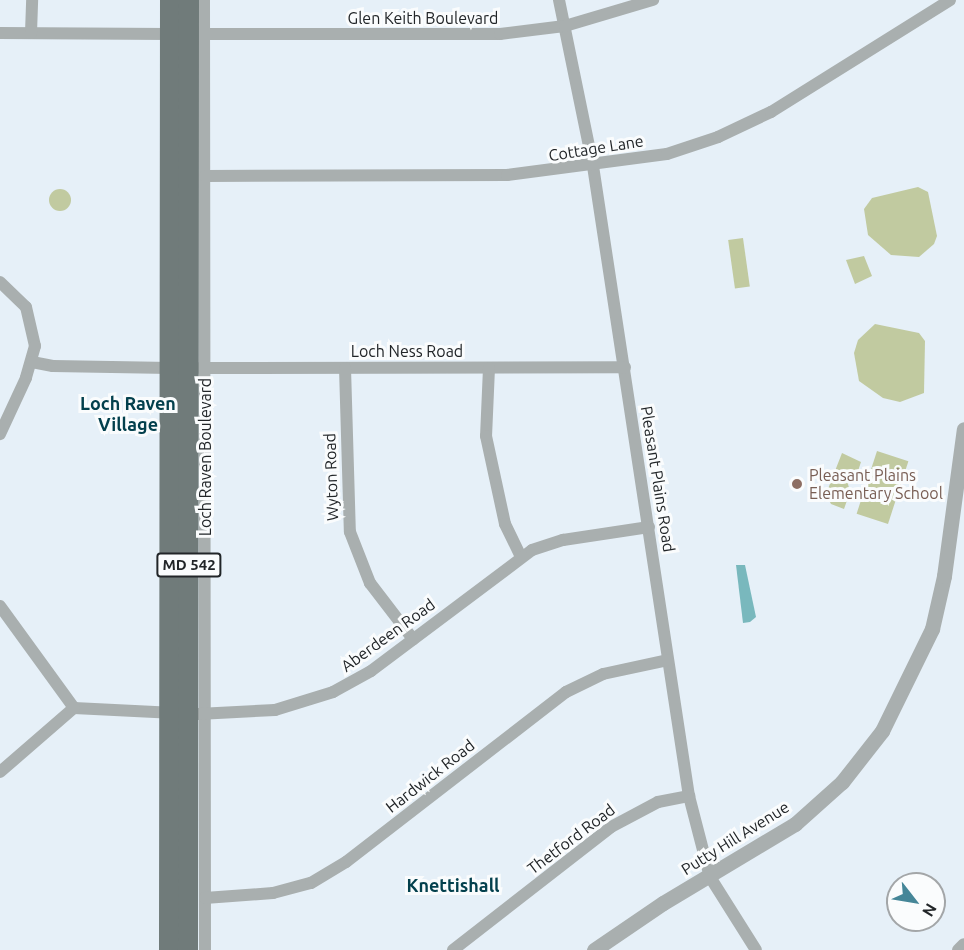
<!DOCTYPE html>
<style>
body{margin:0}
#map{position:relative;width:964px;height:950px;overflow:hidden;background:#e6f0f8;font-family:Ubuntu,sans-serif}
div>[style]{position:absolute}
.green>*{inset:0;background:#c1caa0;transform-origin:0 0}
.round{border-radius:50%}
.water>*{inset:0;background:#79b8bd}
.minor>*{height:12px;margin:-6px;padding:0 6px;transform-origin:6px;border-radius:6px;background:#a9afaf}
.tertiary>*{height:15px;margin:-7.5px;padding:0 7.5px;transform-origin:7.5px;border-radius:7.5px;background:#a9afaf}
.primary>*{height:20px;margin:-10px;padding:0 10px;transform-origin:10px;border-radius:10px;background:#707b7a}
.dots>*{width:16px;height:16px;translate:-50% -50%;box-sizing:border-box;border:3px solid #fafcfd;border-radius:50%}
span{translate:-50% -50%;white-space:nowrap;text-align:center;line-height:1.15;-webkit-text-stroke:6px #fafcfd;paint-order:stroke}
.shield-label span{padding:2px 4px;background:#fafcfd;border:2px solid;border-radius:4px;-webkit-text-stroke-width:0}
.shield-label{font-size:15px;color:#212528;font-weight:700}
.street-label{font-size:16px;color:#212528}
.education-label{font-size:16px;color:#785e54}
.left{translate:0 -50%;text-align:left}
.neighbourhood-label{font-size:18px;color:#03404d;font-weight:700}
.north{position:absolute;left:886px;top:872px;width:60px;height:60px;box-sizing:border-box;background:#fafcfd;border:2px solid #a3a6a8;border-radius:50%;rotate:121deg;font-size:16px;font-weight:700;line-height:24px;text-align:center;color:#212528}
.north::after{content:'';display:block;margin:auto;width:21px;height:27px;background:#458698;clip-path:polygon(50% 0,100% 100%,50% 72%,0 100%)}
</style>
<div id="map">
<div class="green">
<div style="clip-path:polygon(918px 187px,928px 192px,937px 236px,934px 244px,919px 257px,891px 255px,868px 235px,864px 209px,872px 198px)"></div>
<div class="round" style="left:49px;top:189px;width:22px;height:22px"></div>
<div style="left:743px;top:238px;width:49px;height:15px;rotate:82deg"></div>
<div style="clip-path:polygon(864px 256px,872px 276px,855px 284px,846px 260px)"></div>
<div style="clip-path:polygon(875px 324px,919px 333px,925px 341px,924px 393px,900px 402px,883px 398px,859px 381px,854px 353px,858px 340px)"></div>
<div style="left:877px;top:451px;width:33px;height:66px;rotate:18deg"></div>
<div style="clip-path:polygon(842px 453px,861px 462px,857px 474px,848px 484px,850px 492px,844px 509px,831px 504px,826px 494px)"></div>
</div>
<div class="water">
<div style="clip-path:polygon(736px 565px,745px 565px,756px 617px,750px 622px,743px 623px)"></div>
</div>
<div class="minor">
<div style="left:204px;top:0;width:950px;rotate:89.94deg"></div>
<div style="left:559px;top:0;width:169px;rotate:78.4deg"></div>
<div style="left:593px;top:166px;width:637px;rotate:81.34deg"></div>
<div style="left:689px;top:796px;width:84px;rotate:75.5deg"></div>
<div style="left:710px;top:877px;width:86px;rotate:57.8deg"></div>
<div style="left:0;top:33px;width:169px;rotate:0.3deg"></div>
<div style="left:31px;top:33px;width:33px;rotate:-88deg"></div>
<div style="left:196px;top:34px;width:304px"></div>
<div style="left:500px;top:34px;width:65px;rotate:-7deg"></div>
<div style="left:565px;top:26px;width:92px;rotate:-16.5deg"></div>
<div style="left:205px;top:176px;width:302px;rotate:-0.2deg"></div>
<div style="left:507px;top:175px;width:161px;rotate:-7.5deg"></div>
<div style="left:667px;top:154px;width:54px;rotate:-18.4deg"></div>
<div style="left:718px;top:137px;width:59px;rotate:-25.3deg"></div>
<div style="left:771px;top:112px;width:211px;rotate:-32deg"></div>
<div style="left:0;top:282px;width:36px;rotate:44deg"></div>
<div style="left:26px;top:307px;width:40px;rotate:77deg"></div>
<div style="left:35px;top:346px;width:33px;rotate:106deg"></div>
<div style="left:26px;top:378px;width:62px;rotate:114.9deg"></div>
<div style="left:32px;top:362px;width:21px;rotate:11deg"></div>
<div style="left:53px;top:366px;width:117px;rotate:1deg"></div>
<div style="left:200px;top:368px;width:425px;rotate:-0.1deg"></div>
<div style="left:345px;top:368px;width:164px;rotate:88.3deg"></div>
<div style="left:350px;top:532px;width:55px;rotate:68.6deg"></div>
<div style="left:370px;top:583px;width:71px;rotate:52.5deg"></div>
<div style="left:489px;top:368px;width:68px;rotate:92.5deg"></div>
<div style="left:486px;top:436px;width:90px;rotate:77.8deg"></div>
<div style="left:505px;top:524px;width:37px;rotate:64deg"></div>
<div style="left:0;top:606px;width:126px;rotate:54deg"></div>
<div style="left:74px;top:708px;width:101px;rotate:2.8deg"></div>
<div style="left:198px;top:714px;width:77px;rotate:-3deg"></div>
<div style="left:275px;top:710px;width:61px;rotate:-17.2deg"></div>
<div style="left:333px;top:692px;width:43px;rotate:-28.9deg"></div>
<div style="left:371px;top:671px;width:201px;rotate:-36.9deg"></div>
<div style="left:532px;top:550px;width:33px;rotate:-18deg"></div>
<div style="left:563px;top:540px;width:87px;rotate:-8.6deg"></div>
<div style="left:0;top:772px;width:98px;rotate:-40.9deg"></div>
<div style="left:205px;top:898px;width:68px;rotate:-4.2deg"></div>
<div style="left:273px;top:893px;width:39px;rotate:-15deg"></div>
<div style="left:311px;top:883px;width:41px;rotate:-31deg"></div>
<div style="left:346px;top:862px;width:278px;rotate:-37.7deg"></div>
<div style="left:566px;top:692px;width:41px;rotate:-25.9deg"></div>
<div style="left:603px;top:674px;width:66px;rotate:-12.2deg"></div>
<div style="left:453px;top:950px;width:200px;rotate:-37.9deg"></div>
<div style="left:611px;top:827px;width:53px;rotate:-28deg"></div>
<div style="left:658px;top:802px;width:32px;rotate:-11deg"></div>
<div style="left:958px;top:950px;width:8px;rotate:-45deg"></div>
</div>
<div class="tertiary">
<div style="left:594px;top:950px;width:83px;rotate:-34.3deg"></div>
<div style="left:663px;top:903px;width:154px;rotate:-30.9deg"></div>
<div style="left:795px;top:824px;width:63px;rotate:-41.8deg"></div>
<div style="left:842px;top:782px;width:65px;rotate:-51.9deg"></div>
<div style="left:882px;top:731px;width:114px;rotate:-63.9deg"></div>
<div style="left:932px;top:629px;width:54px;rotate:-77.2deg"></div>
<div style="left:944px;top:576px;width:148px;rotate:-82.3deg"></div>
</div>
<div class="primary">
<div style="left:169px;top:950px;width:950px;rotate:-89.94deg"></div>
<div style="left:188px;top:950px;width:950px;rotate:-89.94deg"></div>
</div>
<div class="dots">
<div style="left:797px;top:484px;background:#8d6e63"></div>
</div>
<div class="shield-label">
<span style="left:189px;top:565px">MD 542</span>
</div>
<div class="street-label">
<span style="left:423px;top:18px">Glen Keith Boulevard</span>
<span style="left:596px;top:148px;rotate:-9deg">Cottage Lane</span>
<span style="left:407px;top:351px">Loch Ness Road</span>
<span style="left:205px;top:457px;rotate:-90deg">Loch Raven Boulevard</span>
<span style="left:331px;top:477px;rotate:-92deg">Wyton Road</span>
<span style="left:658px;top:479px;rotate:81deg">Pleasant Plains Road</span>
<span style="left:388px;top:635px;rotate:-36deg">Aberdeen Road</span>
<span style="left:430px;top:776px;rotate:-38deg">Hardwick Road</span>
<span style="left:735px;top:838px;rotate:-32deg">Putty Hill Avenue</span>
<span style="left:571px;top:839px;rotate:-37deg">Thetford Road</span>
</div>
<div class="education-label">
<span class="left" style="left:809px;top:484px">Pleasant Plains<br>Elementary School</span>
</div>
<div class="neighbourhood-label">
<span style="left:128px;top:414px">Loch Raven<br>Village</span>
<span style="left:453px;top:885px">Knettishall</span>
</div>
<div class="north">N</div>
</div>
